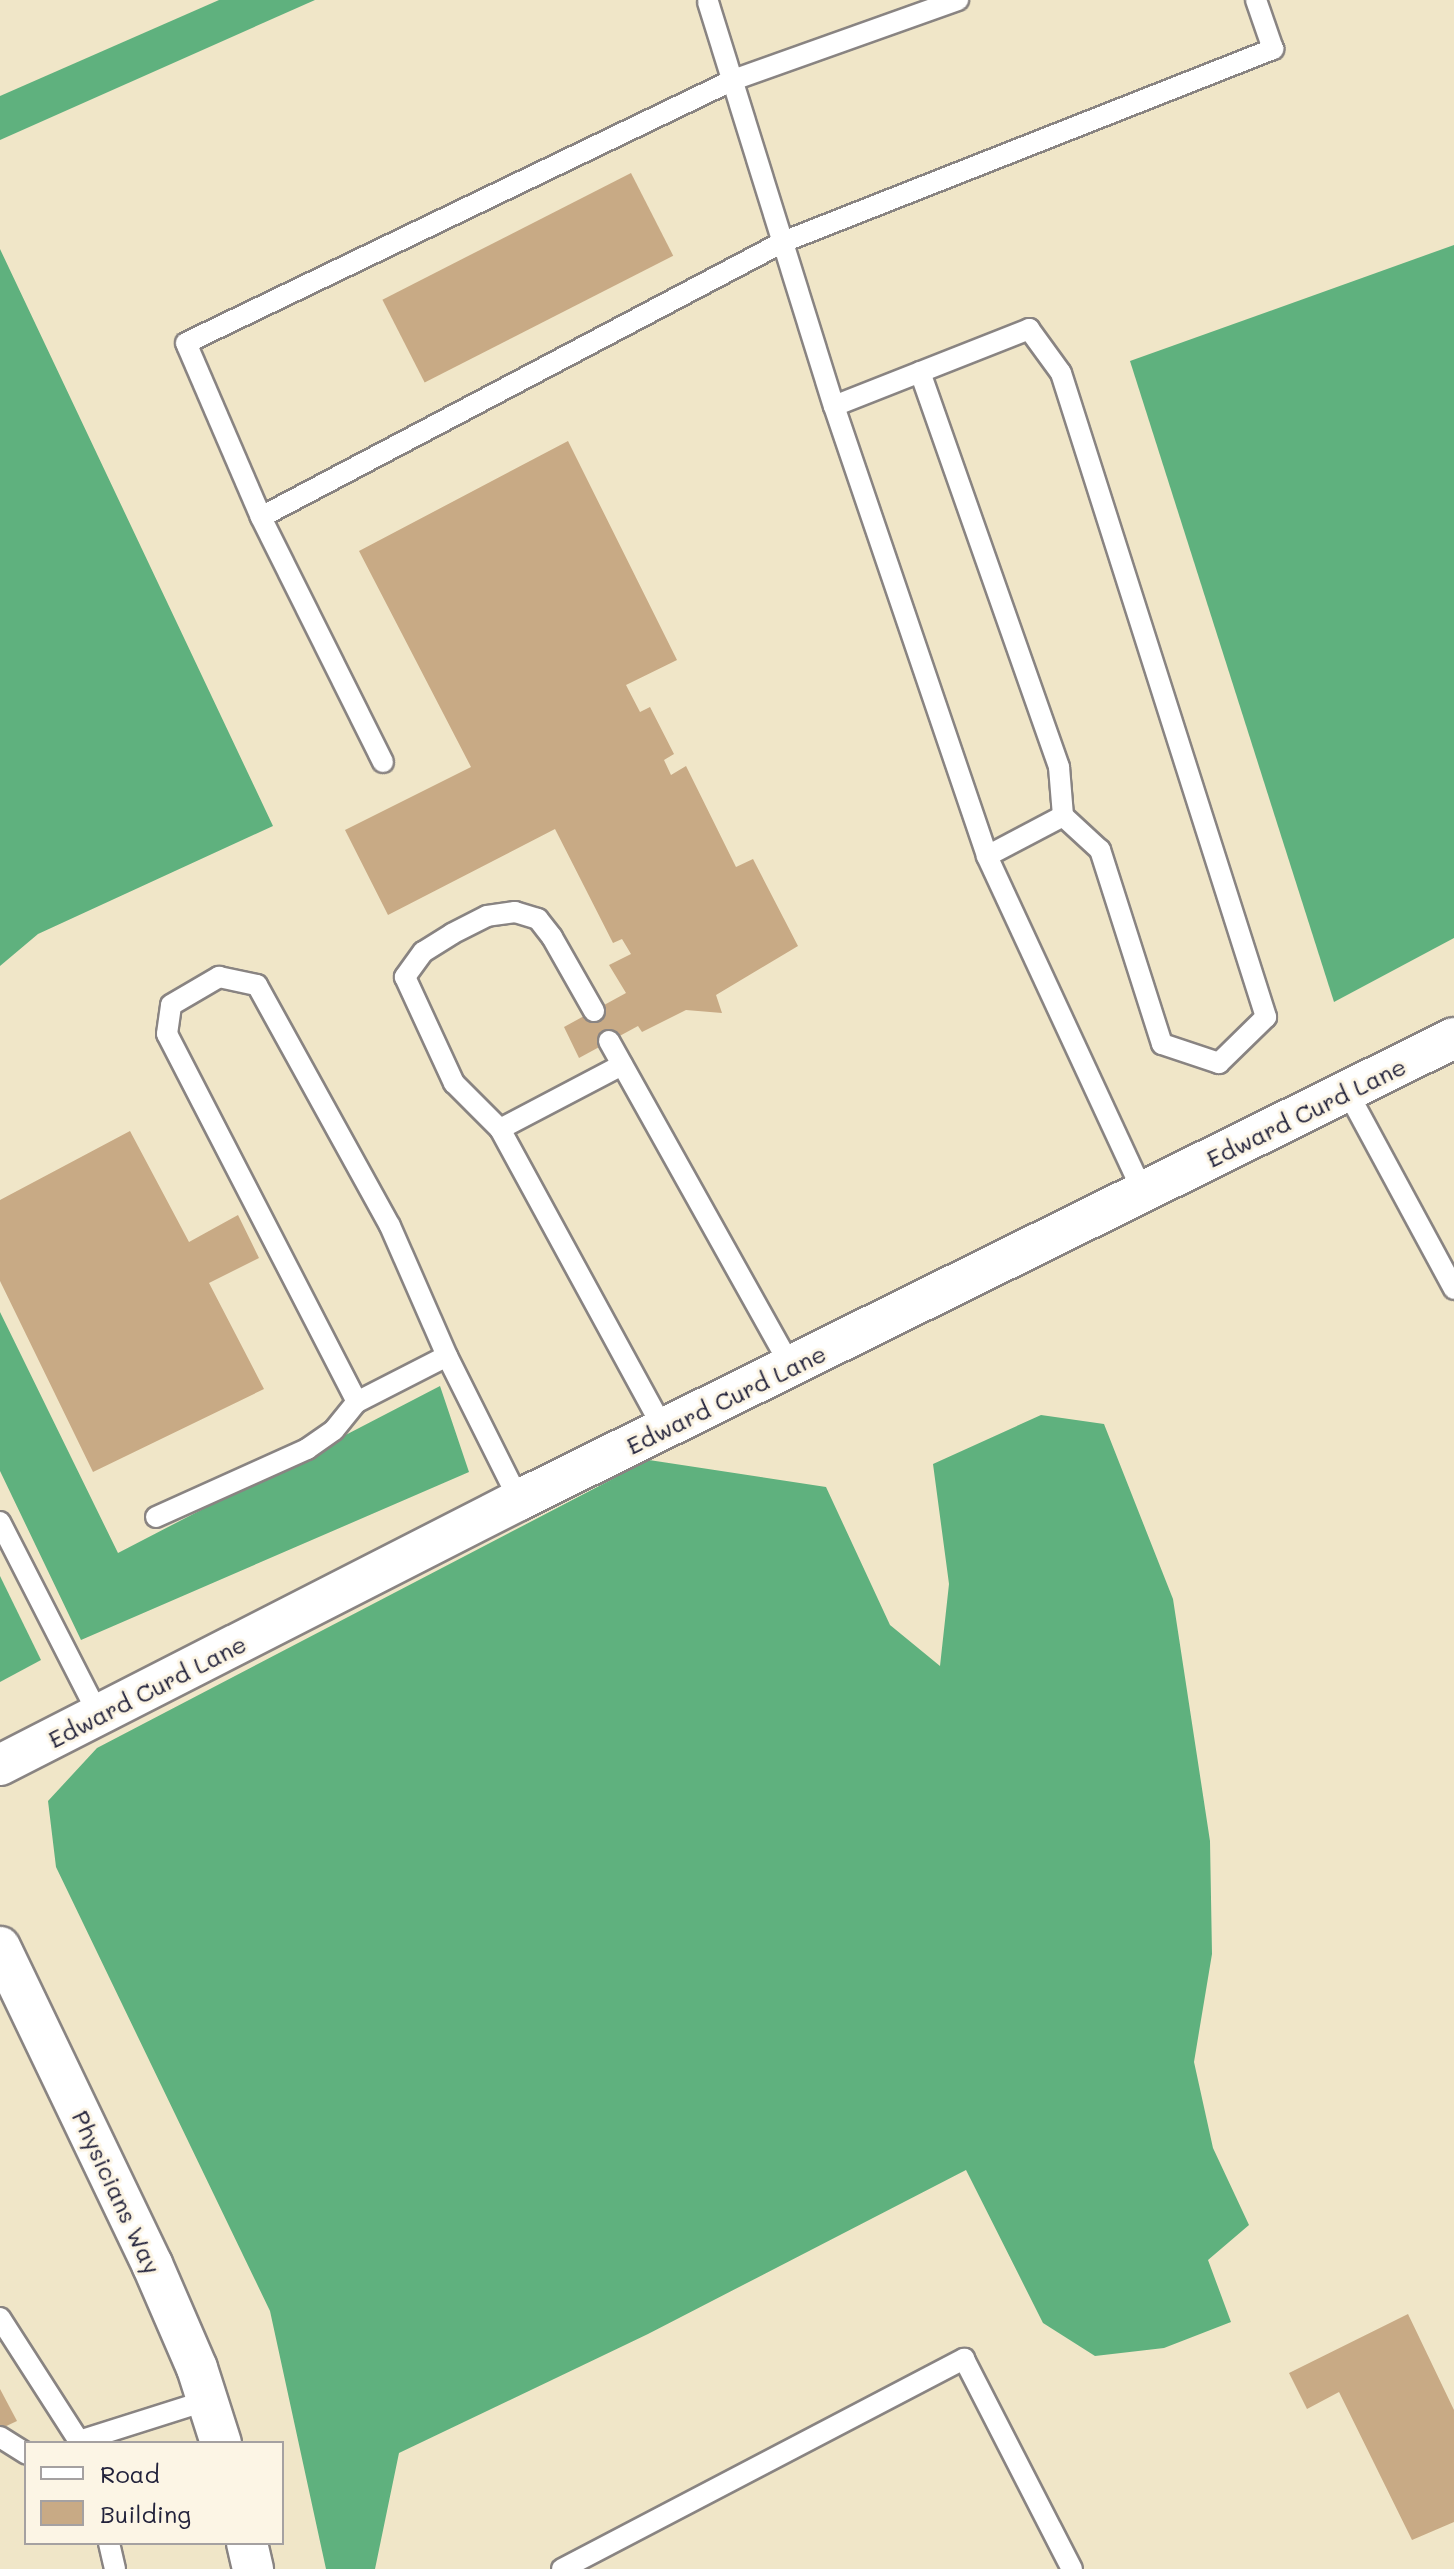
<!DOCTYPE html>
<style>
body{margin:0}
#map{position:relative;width:1454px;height:2569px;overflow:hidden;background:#f0e6c8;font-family:Mali,sans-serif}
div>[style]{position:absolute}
.forest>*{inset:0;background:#5fb17e}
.building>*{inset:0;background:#c8aa85;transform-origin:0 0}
.roads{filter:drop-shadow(2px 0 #898482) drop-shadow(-2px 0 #898482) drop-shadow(0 2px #898482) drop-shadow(0 -2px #898482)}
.lane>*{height:20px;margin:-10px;padding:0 10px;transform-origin:10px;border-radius:10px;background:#fff}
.street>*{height:40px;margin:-20px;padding:0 20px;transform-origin:20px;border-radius:20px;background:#fff}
span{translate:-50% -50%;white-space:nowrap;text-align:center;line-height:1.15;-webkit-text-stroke:6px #fcf5e5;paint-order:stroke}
.street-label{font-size:24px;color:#22223b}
.legend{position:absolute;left:24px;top:2441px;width:260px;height:104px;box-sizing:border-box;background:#fcf5e5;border:2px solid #a5a1a1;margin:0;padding:10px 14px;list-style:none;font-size:24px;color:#22223b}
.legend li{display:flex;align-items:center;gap:16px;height:40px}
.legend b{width:40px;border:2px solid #a5a1a1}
</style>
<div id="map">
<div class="forest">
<div style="clip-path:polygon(219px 0,315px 0,0 140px,0 96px)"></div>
<div style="clip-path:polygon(1454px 245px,1454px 938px,1334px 1002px,1130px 361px)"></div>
<div style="clip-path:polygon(0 249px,273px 826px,38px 934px,0 966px)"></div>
<div style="clip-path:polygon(0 1312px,118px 1553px,440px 1386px,469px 1472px,81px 1640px,0 1471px)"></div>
<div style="clip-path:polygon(1041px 1415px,1104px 1424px,1173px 1599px,1210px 1841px,1212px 1954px,1194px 2062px,1213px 2148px,1249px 2225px,1208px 2260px,1231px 2322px,1164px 2348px,1095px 2356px,1043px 2323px,966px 2170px,648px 2334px,399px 2453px,375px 2569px,326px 2569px,270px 2311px,56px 1867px,48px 1801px,97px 1748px,649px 1460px,826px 1487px,890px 1625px,940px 1666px,949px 1584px,933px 1464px)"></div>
<div style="clip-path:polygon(0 1576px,41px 1660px,0 1682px)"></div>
</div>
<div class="building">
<div style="left:631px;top:173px;width:93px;height:279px;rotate:63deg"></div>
<div style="clip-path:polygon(568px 441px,677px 660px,626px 685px,640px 712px,650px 707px,674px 754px,664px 760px,671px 775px,686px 766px,736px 867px,753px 859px,798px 946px,716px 995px,722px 1013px,686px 1010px,642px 1032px,638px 1026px,579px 1058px,564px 1027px,626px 993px,609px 965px,631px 954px,622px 939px,613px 943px,555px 829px,388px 915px,345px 830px,471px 767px,359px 551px)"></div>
<div style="clip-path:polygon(130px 1131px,189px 1242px,238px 1215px,259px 1258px,209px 1283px,264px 1389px,93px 1472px,0 1281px,0 1200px)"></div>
<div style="clip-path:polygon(1408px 2314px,1454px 2410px,1454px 2522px,1412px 2540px,1339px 2392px,1307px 2409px,1289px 2373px)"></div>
<div style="clip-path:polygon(0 2389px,17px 2421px,0 2429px)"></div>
</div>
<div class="roads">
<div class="lane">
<div style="left:708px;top:2px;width:423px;rotate:72.7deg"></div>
<div style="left:834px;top:406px;width:475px;rotate:71.2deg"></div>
<div style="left:987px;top:856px;width:370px;rotate:65.1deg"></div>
<div style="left:920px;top:372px;width:419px;rotate:70.6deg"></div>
<div style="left:1059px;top:767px;width:49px;rotate:85.3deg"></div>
<div style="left:834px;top:406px;width:210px;rotate:-21.5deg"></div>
<div style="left:1029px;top:329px;width:54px;rotate:54deg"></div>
<div style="left:1061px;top:373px;width:676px;rotate:72.34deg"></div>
<div style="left:1266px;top:1017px;width:66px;rotate:135.6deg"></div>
<div style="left:1219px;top:1063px;width:60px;rotate:-161.6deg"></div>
<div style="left:1162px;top:1044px;width:204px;rotate:-107.7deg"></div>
<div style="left:1100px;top:850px;width:50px;rotate:-137.4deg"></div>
<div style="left:1063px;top:816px;width:86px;rotate:152.2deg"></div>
<div style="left:261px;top:517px;width:189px;rotate:-113.3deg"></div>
<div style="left:186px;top:343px;width:607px;rotate:-25.68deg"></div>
<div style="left:733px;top:80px;width:239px;rotate:-19.6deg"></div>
<div style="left:383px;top:762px;width:274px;rotate:-116.5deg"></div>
<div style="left:261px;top:517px;width:590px;rotate:-27.78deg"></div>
<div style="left:783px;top:242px;width:527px;rotate:-21.5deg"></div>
<div style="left:1273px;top:49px;width:52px;rotate:-109.1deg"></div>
<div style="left:594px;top:1011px;width:85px;rotate:-119.6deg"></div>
<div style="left:552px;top:937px;width:23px;rotate:-128deg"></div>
<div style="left:538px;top:919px;width:24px;rotate:-163deg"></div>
<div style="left:515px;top:912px;width:28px;rotate:172deg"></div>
<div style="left:487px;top:916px;width:39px;rotate:153deg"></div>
<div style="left:452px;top:934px;width:34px;rotate:148deg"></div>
<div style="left:423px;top:952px;width:31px;rotate:126deg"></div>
<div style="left:405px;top:977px;width:117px;rotate:65.2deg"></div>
<div style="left:454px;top:1083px;width:65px;rotate:45deg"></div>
<div style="left:500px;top:1129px;width:343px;rotate:61.4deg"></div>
<div style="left:609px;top:1041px;width:373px;rotate:60.8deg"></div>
<div style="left:1347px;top:1091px;width:225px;rotate:61.6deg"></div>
<div style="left:500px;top:1129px;width:138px;rotate:-27.7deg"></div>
<div style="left:357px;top:1402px;width:414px;rotate:-117.3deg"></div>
<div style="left:167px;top:1034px;width:29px;rotate:-82deg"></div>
<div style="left:171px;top:1005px;width:56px;rotate:-30.3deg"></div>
<div style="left:219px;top:977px;width:39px;rotate:12deg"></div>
<div style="left:257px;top:985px;width:275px;rotate:61.1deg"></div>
<div style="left:390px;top:1226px;width:142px;rotate:66.3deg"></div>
<div style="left:156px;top:1517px;width:166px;rotate:-24.2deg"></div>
<div style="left:307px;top:1449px;width:33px;rotate:-35deg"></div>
<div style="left:334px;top:1430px;width:36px;rotate:-51deg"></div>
<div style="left:357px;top:1402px;width:101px;rotate:-27.1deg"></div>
<div style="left:447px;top:1356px;width:161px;rotate:63.4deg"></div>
<div style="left:0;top:1522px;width:219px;rotate:62.9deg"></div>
<div style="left:0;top:2318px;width:146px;rotate:57.3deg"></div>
<div style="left:79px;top:2441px;width:135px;rotate:-17.6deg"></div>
<div style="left:0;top:2437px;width:31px;rotate:32deg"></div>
<div style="left:109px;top:2543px;width:27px;rotate:77deg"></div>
<div style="left:562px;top:2569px;width:454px;rotate:-27.6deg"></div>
<div style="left:964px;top:2359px;width:236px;rotate:62.8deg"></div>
</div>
<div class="street">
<div style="left:0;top:1765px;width:583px;rotate:-27.05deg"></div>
<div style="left:519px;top:1500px;width:1043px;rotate:-26.29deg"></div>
<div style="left:0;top:1947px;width:352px;rotate:64.4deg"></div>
<div style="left:152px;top:2264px;width:113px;rotate:66.6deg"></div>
<div style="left:197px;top:2368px;width:79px;rotate:72.3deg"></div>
<div style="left:247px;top:2543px;width:27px;rotate:77deg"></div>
</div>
</div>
<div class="street-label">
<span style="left:1306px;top:1112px;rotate:-26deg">Edward Curd Lane</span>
<span style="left:726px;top:1399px;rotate:-26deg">Edward Curd Lane</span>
<span style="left:147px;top:1691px;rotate:-27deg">Edward Curd Lane</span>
<span style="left:117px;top:2192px;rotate:65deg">Physicians Way</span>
</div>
<ul class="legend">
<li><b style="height:10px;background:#fff"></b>Road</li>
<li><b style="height:22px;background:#c8aa85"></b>Building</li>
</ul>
</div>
